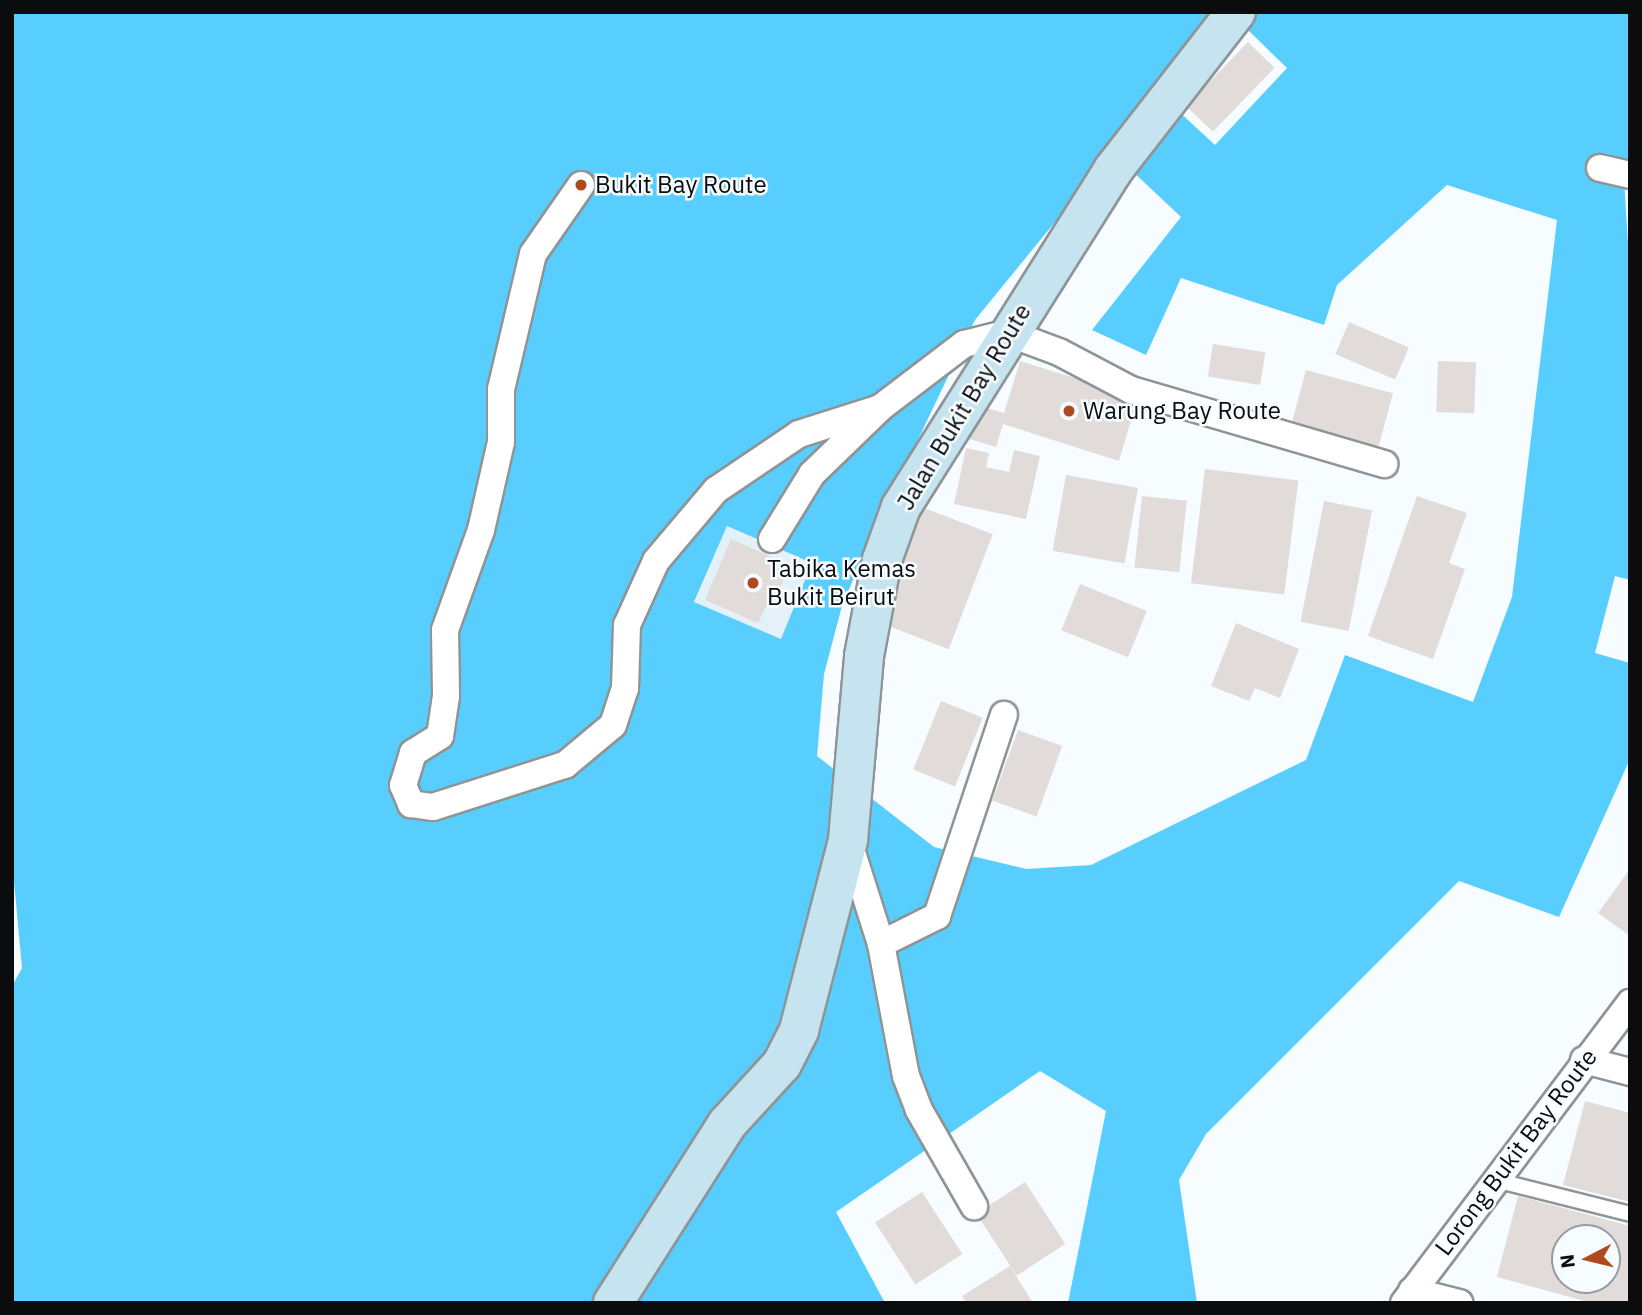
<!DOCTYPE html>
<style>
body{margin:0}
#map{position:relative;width:1642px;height:1315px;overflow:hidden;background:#f6fcff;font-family:"IBM Plex Sans",sans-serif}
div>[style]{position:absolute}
.built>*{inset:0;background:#e5f1f8;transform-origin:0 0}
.forest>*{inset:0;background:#57cefd}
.building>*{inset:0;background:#e1dcd9;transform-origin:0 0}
.roads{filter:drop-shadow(2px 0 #8f9496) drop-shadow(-2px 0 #8f9496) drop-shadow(0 2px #8f9496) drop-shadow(0 -2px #8f9496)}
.lane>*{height:14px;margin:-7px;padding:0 7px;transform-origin:7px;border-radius:7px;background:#fff}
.street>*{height:26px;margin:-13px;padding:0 13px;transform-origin:13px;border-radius:13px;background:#fff}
.secondary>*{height:38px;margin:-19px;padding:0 19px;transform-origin:19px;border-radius:19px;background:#c6e4f0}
.dots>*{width:19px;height:19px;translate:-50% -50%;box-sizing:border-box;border:4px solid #f6fcff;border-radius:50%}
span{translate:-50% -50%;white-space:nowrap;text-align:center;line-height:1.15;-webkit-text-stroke:5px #f6fcff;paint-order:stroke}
.poi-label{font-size:24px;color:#0b0c0d}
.left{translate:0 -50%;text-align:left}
.street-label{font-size:24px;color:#0b0c0d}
.frame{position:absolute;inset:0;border:14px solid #0b0c0d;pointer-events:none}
.north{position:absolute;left:1551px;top:1224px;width:70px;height:70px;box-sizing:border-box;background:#f6fcff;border:2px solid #989c9e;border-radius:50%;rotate:263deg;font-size:19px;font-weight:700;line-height:28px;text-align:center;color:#0b0c0d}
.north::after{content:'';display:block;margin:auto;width:24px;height:32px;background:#af491e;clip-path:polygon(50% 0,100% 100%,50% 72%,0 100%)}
</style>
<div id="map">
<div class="built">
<div style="left:727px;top:526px;width:94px;height:83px;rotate:23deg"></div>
</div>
<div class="forest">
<div style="clip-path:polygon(evenodd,12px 12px,1630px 12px,1630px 151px,1624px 179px,1630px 276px,1630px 580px,1615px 576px,1595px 653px,1630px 663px,1630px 759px,1559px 917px,1459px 881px,1206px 1134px,1179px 1180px,1197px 1303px,1068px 1303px,1106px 1111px,1040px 1071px,836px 1212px,885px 1303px,12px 1303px,12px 986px,22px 968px,12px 860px,12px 12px,1248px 30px,1287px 68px,1215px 145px,1175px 108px,1248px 30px,12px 12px,1112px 152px,1181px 217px,1092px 330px,1146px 355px,1181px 278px,1324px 325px,1337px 285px,1447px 185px,1557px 220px,1512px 597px,1473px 702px,1345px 655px,1306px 760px,1091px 865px,1026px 869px,934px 847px,817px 756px,824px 674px,842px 606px,865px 551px,975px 320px,1112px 152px,12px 12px,727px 526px,812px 563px,781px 639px,694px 602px,727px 526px)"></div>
</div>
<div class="building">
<div style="left:1248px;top:42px;width:37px;height:89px;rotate:44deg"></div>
<div style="left:1349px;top:322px;width:65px;height:35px;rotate:23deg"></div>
<div style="left:1213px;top:344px;width:53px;height:33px;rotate:9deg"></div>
<div style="clip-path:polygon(1020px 361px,1123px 393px,1119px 405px,1134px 410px,1119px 461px,1003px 424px,996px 447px,966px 438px,976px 405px,1004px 413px)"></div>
<div style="left:1438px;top:361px;width:38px;height:51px;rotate:2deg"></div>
<div style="left:1306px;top:370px;width:90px;height:56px;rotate:15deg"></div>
<div style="clip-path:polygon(966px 448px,989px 453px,986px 467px,1009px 472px,1014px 450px,1040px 456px,1026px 519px,954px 504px)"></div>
<div style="left:1205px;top:469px;width:94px;height:115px;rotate:7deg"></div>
<div style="left:1066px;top:475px;width:73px;height:77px;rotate:10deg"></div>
<div style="left:1142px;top:496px;width:45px;height:72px;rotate:6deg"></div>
<div style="clip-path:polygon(1417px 496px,1467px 513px,1449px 563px,1465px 569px,1433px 659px,1368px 636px)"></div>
<div style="left:1324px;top:501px;width:49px;height:123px;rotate:11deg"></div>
<div style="left:919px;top:506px;width:79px;height:123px;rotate:21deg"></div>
<div style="clip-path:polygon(731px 539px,790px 565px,771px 608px,766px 606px,758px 623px,705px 600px)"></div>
<div style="left:1080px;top:584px;width:72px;height:50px;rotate:22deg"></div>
<div style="clip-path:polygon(1236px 623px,1299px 649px,1280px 698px,1255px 688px,1249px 701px,1211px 686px)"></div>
<div style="left:941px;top:701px;width:45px;height:74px;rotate:22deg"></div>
<div style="left:1018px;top:730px;width:47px;height:75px;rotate:20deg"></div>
<div style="clip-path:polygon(1630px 869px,1630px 936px,1598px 913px)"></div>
<div style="clip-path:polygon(1585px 1101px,1630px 1113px,1630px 1202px,1563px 1185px)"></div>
<div style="left:1025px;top:1182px;width:74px;height:58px;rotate:57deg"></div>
<div style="left:922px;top:1192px;width:74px;height:56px;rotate:57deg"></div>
<div style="clip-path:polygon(evenodd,1518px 1196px,1630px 1226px,1630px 1303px,1592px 1303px,1497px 1277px,1518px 1196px,1565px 1238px,1607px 1238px,1607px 1280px,1565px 1280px,1565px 1238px)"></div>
<div style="clip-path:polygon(1010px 1266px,1033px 1303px,966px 1303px,962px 1296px)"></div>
</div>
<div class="roads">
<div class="lane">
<div style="left:1495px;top:1180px;width:139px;rotate:14.1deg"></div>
</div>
<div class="street">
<div style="left:1600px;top:168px;width:31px;rotate:13deg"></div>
<div style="left:581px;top:185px;width:84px;rotate:124.8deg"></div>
<div style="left:533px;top:254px;width:139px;rotate:103.3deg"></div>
<div style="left:501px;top:389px;width:53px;rotate:90deg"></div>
<div style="left:501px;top:442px;width:90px;rotate:102.8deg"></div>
<div style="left:481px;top:530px;width:106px;rotate:109.8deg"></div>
<div style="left:445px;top:630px;width:66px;rotate:89.1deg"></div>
<div style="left:446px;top:696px;width:40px;rotate:98.5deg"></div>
<div style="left:440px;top:736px;width:32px;rotate:148deg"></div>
<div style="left:413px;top:753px;width:34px;rotate:107deg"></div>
<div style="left:403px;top:785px;width:21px;rotate:67deg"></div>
<div style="left:411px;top:804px;width:22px;rotate:8deg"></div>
<div style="left:433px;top:807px;width:139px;rotate:-17.7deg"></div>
<div style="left:565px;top:765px;width:62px;rotate:-39.8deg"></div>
<div style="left:613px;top:725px;width:38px;rotate:-72deg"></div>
<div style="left:625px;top:689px;width:64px;rotate:-88.2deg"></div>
<div style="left:627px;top:625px;width:70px;rotate:-65.6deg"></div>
<div style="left:656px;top:561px;width:93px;rotate:-49.8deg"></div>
<div style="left:716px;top:490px;width:100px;rotate:-34deg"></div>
<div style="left:799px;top:434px;width:85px;rotate:-17.8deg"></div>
<div style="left:772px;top:539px;width:76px;rotate:-58.4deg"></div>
<div style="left:812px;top:474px;width:95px;rotate:-44.1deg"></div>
<div style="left:880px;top:408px;width:106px;rotate:-37.3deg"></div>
<div style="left:964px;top:344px;width:45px;rotate:-14deg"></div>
<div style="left:1008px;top:333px;width:54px;rotate:20.4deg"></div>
<div style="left:1059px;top:352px;width:81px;rotate:27.8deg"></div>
<div style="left:1131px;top:390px;width:264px;rotate:16.3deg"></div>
<div style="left:848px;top:840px;width:109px;rotate:72.4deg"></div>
<div style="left:881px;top:944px;width:134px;rotate:79.3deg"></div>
<div style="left:906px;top:1076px;width:36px;rotate:69deg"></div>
<div style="left:919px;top:1110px;width:111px;rotate:60.2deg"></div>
<div style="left:881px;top:944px;width:63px;rotate:-26.6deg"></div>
<div style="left:937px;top:916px;width:212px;rotate:-71.6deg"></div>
<div style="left:1584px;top:1060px;width:48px;rotate:14.6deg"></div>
<div style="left:1412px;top:1291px;width:49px;rotate:14.3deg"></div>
<div style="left:1404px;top:1303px;width:376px;rotate:-53deg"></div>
</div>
<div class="secondary">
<div style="left:613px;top:1303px;width:212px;rotate:-57.5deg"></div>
<div style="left:727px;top:1124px;width:81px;rotate:-47.5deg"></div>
<div style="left:782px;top:1064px;width:38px;rotate:-63deg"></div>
<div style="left:799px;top:1030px;width:196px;rotate:-75.5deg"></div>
<div style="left:848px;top:840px;width:185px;rotate:-85deg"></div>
<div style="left:864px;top:656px;width:98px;rotate:-79.4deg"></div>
<div style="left:882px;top:560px;width:56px;rotate:-70.3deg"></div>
<div style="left:901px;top:507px;width:398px;rotate:-57.8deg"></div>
<div style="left:1113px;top:170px;width:200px;rotate:-52.1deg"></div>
</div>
</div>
<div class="dots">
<div style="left:581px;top:185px;background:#af491e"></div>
<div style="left:1069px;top:411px;background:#af491e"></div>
<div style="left:753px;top:583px;background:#af491e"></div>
</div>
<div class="poi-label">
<span class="left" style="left:595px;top:185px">Bukit Bay Route</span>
<span class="left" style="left:1083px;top:411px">Warung Bay Route</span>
<span class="left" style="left:767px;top:583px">Tabika Kemas<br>Bukit Beirut</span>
</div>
<div class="street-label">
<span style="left:964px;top:407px;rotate:-59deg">Jalan Bukit Bay Route</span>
<span style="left:1516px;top:1152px;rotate:-53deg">Lorong Bukit Bay Route</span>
</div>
<div class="frame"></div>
<div class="north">N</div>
</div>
